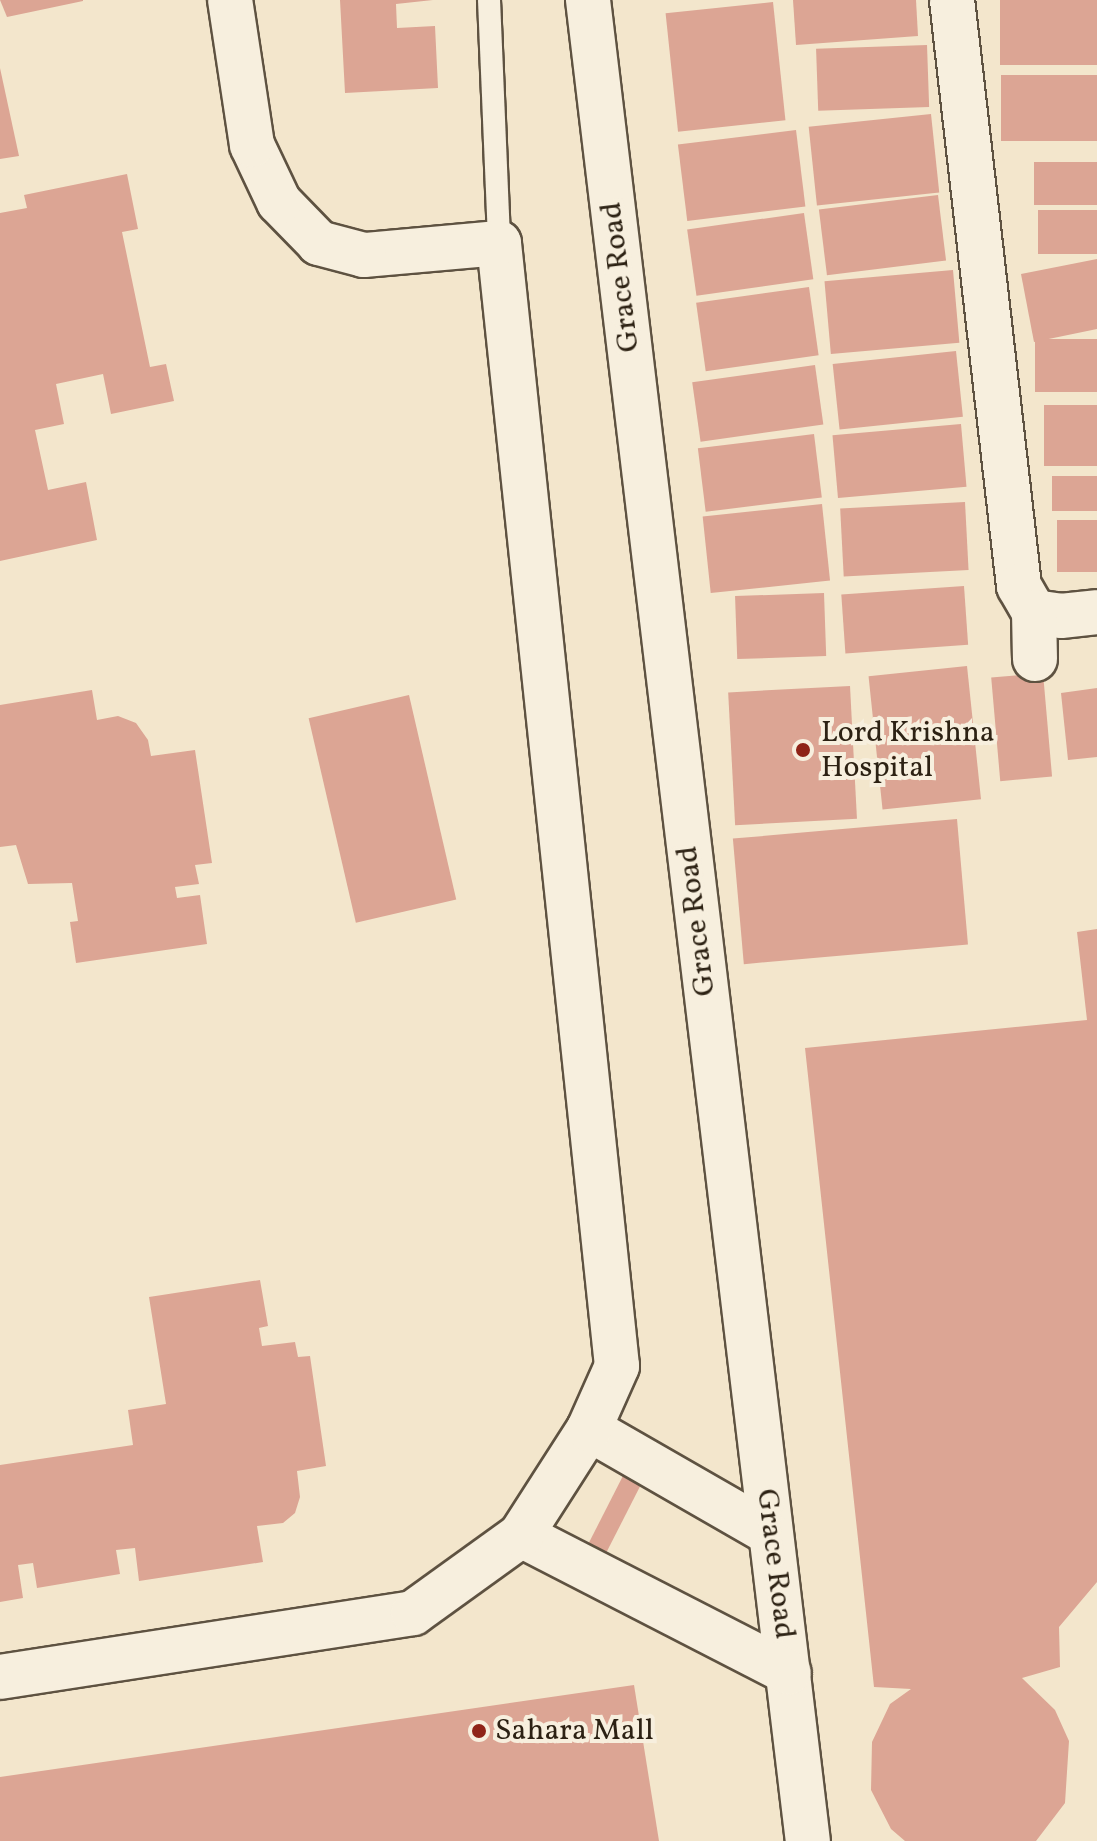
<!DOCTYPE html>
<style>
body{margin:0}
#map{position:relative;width:1097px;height:1841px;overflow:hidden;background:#f3e6cc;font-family:Vollkorn,serif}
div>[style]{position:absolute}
.building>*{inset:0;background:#dca594;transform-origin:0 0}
.roads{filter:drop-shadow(2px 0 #5e5241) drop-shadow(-2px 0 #5e5241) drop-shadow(0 2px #5e5241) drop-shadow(0 -2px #5e5241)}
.service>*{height:22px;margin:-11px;padding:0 11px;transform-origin:11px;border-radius:11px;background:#f7efde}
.minor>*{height:44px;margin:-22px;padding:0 22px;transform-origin:22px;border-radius:22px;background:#f7efde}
.dots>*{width:22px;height:22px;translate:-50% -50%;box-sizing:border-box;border:4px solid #f7efde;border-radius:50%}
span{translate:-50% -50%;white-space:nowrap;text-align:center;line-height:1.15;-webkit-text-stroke:8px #f7efde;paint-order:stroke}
.street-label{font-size:30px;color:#2c2113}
.poi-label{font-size:30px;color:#2c2113}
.left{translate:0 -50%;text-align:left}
</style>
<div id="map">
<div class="building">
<div style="clip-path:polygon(0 0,83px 0,83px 1px,7px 17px)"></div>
<div style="clip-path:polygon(340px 0,433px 0,396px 4px,397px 28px,435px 26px,438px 88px,345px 93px)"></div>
<div style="clip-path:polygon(793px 0,916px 0,918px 36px,796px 45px)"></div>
<div style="left:1097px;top:0;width:65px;height:97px;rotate:90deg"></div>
<div style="left:773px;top:2px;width:119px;height:108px;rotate:84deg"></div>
<div style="left:927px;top:45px;width:62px;height:111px;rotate:88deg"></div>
<div style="clip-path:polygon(0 68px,19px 156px,0 159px)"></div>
<div style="left:1097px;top:75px;width:66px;height:96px;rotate:90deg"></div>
<div style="left:931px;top:114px;width:79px;height:123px;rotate:84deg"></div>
<div style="left:796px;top:130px;width:77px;height:119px;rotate:83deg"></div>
<div style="left:1097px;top:162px;width:43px;height:63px;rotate:90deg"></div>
<div style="clip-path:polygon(127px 174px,138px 229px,122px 232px,150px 367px,166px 364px,174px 401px,111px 414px,103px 374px,56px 384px,64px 424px,35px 430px,48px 490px,86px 482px,97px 540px,0 561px,0 213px,27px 208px,24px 195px)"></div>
<div style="left:938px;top:195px;width:66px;height:120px;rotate:83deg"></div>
<div style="left:1097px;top:210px;width:44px;height:59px;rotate:90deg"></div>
<div style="left:804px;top:213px;width:67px;height:118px;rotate:82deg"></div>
<div style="clip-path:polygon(1097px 259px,1097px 329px,1034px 342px,1021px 274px)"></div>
<div style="left:953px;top:270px;width:73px;height:129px;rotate:85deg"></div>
<div style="left:809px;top:287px;width:69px;height:114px;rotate:82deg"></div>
<div style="left:1097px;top:339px;width:53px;height:62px;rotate:90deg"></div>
<div style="left:956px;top:351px;width:66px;height:124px;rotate:84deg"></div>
<div style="left:815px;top:365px;width:60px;height:124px;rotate:82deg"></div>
<div style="left:1097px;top:405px;width:61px;height:53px;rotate:90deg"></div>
<div style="left:961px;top:424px;width:63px;height:129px;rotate:85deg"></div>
<div style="left:814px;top:434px;width:64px;height:117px;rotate:83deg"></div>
<div style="left:1097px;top:476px;width:35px;height:45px;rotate:90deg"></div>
<div style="left:965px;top:502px;width:68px;height:125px;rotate:87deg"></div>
<div style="left:822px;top:504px;width:77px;height:120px;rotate:84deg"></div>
<div style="left:1097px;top:520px;width:52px;height:40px;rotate:90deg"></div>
<div style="left:964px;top:586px;width:59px;height:123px;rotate:86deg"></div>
<div style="left:824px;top:593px;width:63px;height:89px;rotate:88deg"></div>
<div style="left:967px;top:666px;width:134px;height:99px;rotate:84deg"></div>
<div style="left:1043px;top:673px;width:104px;height:52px;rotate:85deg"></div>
<div style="left:850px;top:686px;width:133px;height:122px;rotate:87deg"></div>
<div style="clip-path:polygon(1097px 688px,1097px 757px,1068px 760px,1061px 693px)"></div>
<div style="clip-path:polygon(92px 690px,97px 720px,118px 716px,136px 723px,148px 740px,151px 756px,195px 750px,212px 863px,195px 865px,199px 884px,175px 887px,177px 898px,200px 895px,207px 944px,76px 963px,70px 922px,78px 921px,72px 883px,28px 884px,16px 845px,0 847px,0 705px)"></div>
<div style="left:409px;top:695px;width:210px;height:103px;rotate:77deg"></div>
<div style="left:957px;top:819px;width:126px;height:225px;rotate:85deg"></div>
<div style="clip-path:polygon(1097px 929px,1097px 1582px,1059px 1627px,1060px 1667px,1022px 1678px,1055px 1710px,1069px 1741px,1065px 1803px,1036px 1841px,905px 1841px,891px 1829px,871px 1790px,872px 1742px,890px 1704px,911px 1689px,874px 1687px,805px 1048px,1087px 1020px,1077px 932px)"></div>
<div style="clip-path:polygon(260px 1280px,268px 1326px,259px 1328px,262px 1346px,295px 1342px,298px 1357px,310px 1356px,326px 1466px,297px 1471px,300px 1497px,295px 1513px,283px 1523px,257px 1526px,263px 1562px,139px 1581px,135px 1548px,116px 1550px,120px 1574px,37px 1588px,33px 1563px,18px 1565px,23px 1598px,0 1602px,0 1465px,133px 1445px,128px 1410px,166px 1404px,149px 1297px)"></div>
<div style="left:628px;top:1466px;width:20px;height:101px;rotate:27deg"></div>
<div style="clip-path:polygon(634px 1685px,659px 1841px,0 1841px,0 1777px)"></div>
</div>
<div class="roads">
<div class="service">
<div style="left:489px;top:0;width:243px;rotate:87.6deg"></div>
</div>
<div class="minor">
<div style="left:588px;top:0;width:1854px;rotate:83.19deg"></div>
<div style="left:952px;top:0;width:590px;rotate:83.48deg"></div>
<div style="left:1019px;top:586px;width:30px;rotate:60deg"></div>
<div style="left:1034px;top:612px;width:27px;rotate:8deg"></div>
<div style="left:1061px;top:616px;width:36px;rotate:-6deg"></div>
<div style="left:1034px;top:612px;width:47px;rotate:88.8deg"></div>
<div style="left:589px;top:1429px;width:209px;rotate:29.9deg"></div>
<div style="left:521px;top:1535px;width:301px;rotate:27.2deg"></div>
<div style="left:0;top:1677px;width:418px;rotate:-8.8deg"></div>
<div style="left:413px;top:1613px;width:133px;rotate:-35.8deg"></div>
<div style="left:521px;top:1535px;width:126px;rotate:-57.3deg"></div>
<div style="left:589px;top:1429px;width:69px;rotate:-66deg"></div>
<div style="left:617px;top:1366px;width:1129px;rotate:-96deg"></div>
<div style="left:499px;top:243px;width:136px;rotate:174.9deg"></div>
<div style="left:364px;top:255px;width:47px;rotate:-165.1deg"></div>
<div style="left:319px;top:243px;width:57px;rotate:-134.3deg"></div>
<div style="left:279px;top:202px;width:63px;rotate:-115.3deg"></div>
<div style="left:252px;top:145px;width:147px;rotate:-98.6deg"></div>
</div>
</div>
<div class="dots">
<div style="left:803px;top:750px;background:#8f2418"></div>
<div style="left:479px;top:1731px;background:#8f2418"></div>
</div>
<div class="street-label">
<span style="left:621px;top:277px;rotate:-97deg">Grace Road</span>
<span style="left:697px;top:921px;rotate:-97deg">Grace Road</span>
<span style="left:775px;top:1564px;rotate:83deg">Grace Road</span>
</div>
<div class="poi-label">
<span class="left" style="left:821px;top:750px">Lord Krishna<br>Hospital</span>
<span class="left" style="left:495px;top:1731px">Sahara Mall</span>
</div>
</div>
